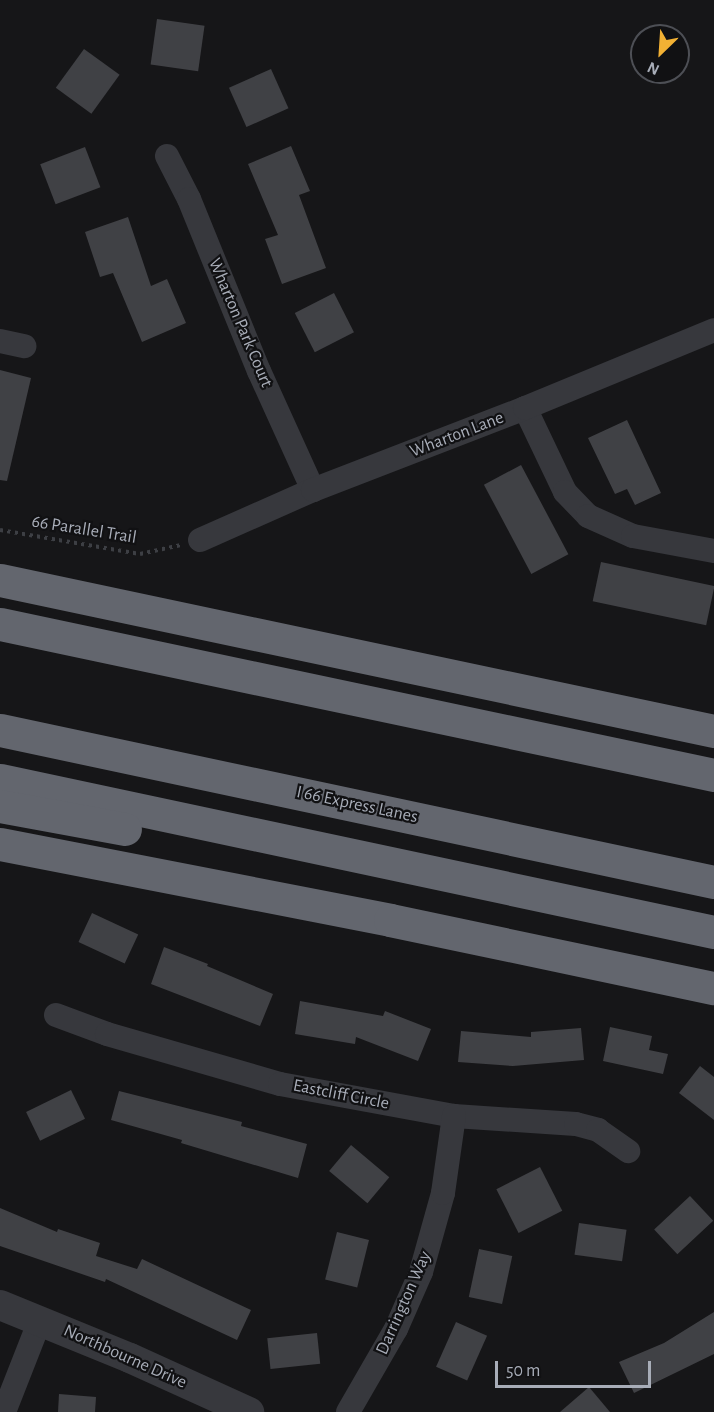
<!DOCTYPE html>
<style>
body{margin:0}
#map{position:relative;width:714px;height:1412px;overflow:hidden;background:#161618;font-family:"Alegreya Sans",sans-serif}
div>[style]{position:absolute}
.building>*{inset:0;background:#404145;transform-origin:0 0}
.path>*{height:4px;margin-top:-2px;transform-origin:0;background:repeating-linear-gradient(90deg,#3d3f44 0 3px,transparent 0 7.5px)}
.minor>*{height:24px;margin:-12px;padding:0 12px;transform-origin:12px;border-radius:12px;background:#37383d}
.tertiary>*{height:30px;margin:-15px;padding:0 15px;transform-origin:15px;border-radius:15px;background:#37383d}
.motorway>*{height:33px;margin:-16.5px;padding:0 16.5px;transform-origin:16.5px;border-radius:16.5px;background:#63666e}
span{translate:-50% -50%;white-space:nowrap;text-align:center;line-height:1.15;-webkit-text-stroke:4.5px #111113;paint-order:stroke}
.street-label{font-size:18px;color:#a8adb8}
.north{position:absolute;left:630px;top:24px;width:60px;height:60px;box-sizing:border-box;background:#111113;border:2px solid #4d4f55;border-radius:50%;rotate:205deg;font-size:16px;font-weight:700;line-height:24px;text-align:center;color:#a8adb8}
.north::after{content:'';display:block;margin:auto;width:21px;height:27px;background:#f2b134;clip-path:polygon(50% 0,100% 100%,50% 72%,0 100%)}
.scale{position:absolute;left:495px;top:1361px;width:156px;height:27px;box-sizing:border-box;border:3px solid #a8adb8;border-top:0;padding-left:8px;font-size:18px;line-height:21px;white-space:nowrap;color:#a8adb8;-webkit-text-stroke:4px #111113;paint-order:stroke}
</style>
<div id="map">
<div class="building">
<div style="left:157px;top:19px;width:48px;height:46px;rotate:8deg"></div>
<div style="left:84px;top:49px;width:44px;height:48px;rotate:36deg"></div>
<div style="left:271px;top:69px;width:43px;height:46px;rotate:66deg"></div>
<div style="clip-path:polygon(291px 146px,310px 191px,299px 195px,326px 268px,282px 284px,265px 239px,278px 235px,248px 164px)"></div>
<div style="left:85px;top:147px;width:43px;height:48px;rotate:69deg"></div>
<div style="clip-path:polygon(128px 217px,151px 286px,167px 279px,186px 323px,142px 342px,113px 273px,100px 277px,85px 232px)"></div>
<div style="left:334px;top:293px;width:44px;height:44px;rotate:63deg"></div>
<div style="clip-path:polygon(0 370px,31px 378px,7px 481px,0 480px)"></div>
<div style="clip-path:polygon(627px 420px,661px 493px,635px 505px,627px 489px,615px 494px,588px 438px)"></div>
<div style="left:521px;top:465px;width:101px;height:42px;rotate:62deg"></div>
<div style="left:601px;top:562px;width:116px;height:40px;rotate:12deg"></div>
<div style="left:92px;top:913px;width:51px;height:32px;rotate:25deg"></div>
<div style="clip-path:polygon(164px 947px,208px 964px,207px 966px,273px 994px,260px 1026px,151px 984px)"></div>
<div style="clip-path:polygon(300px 1001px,383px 1016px,385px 1011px,431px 1029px,418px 1061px,356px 1037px,355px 1044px,295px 1034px)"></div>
<div style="clip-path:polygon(610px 1027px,652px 1036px,649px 1050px,668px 1054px,663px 1074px,603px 1061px)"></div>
<div style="clip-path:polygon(581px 1028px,584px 1060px,513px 1066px,458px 1062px,461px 1031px,531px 1037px,531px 1032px)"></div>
<div style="clip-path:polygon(700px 1066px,714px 1077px,714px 1120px,679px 1093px)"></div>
<div style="left:71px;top:1090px;width:32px;height:50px;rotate:64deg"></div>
<div style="clip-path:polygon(119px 1091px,242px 1122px,241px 1126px,307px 1144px,298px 1178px,181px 1143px,182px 1140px,111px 1120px)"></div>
<div style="left:351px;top:1145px;width:50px;height:34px;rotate:40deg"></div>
<div style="left:540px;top:1167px;width:49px;height:49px;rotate:63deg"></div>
<div style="left:690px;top:1196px;width:34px;height:49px;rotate:47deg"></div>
<div style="clip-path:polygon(0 1208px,57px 1232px,58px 1229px,100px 1243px,96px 1256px,137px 1269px,142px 1259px,251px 1310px,237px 1340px,106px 1279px,105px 1282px,0 1246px)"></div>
<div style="left:579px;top:1223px;width:48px;height:32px;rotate:8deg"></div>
<div style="left:337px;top:1232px;width:33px;height:49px;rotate:14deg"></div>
<div style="left:479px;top:1249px;width:34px;height:49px;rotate:12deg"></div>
<div style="clip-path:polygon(714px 1312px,714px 1354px,634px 1393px,619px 1362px,664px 1343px)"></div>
<div style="left:456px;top:1322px;width:34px;height:49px;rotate:24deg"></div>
<div style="left:317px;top:1333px;width:31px;height:50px;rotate:84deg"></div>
<div style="clip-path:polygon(589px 1387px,610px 1412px,560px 1412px)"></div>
<div style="clip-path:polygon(59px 1394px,96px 1397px,95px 1412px,58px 1412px)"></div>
</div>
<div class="path">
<div style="left:0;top:530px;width:142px;rotate:9.7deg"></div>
<div style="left:140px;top:554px;width:42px;rotate:-12.4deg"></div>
</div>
<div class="minor">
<div style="left:167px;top:156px;width:48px;rotate:62.9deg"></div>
<div style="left:189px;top:199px;width:186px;rotate:67.9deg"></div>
<div style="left:259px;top:371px;width:131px;rotate:65.6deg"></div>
<div style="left:0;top:341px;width:25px;rotate:12deg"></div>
<div style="left:525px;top:408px;width:93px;rotate:64.5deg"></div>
<div style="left:565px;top:492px;width:33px;rotate:46deg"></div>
<div style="left:588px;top:516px;width:49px;rotate:24deg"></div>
<div style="left:633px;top:536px;width:82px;rotate:10.5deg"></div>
<div style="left:200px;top:540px;width:124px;rotate:-23.9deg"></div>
<div style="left:313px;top:490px;width:227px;rotate:-21.1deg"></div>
<div style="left:525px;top:408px;width:204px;rotate:-22.4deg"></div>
<div style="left:56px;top:1015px;width:54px;rotate:20.4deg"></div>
<div style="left:107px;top:1034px;width:180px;rotate:16.1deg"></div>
<div style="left:280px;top:1084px;width:177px;rotate:10.4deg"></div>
<div style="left:454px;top:1116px;width:122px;rotate:3.8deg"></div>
<div style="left:576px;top:1124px;width:23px;rotate:15deg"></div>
<div style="left:598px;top:1130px;width:37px;rotate:35deg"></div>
<div style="left:4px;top:1412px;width:99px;rotate:-68.6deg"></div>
<div style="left:348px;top:1412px;width:96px;rotate:-60deg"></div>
<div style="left:396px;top:1329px;width:62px;rotate:-66.3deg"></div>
<div style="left:421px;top:1272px;width:82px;rotate:-74.4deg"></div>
<div style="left:443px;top:1193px;width:78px;rotate:-81.9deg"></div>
</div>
<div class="tertiary">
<div style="left:0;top:1305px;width:140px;rotate:22.2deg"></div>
<div style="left:130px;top:1358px;width:131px;rotate:24.4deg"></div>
</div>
<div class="motorway">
<div style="left:0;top:580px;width:730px;rotate:11.94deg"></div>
<div style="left:0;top:624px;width:730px;rotate:11.94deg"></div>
<div style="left:0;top:730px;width:730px;rotate:12.02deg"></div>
<div style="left:0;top:780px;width:730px;rotate:12.02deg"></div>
<div style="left:0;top:806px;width:127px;rotate:10.4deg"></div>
<div style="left:0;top:844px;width:397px;rotate:11deg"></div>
<div style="left:390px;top:920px;width:331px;rotate:11.9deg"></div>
</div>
<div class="street-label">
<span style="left:240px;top:323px;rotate:67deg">Wharton Park Court</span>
<span style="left:457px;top:435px;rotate:-21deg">Wharton Lane</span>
<span style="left:84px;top:530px;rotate:9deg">66 Parallel Trail</span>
<span style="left:357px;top:805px;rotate:12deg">I 66 Express Lanes</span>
<span style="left:341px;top:1095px;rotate:11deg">Eastcliff Circle</span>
<span style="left:404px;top:1303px;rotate:-66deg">Darrington Way</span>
<span style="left:125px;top:1357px;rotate:24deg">Northbourne Drive</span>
</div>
<div class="north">N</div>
<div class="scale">50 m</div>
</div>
